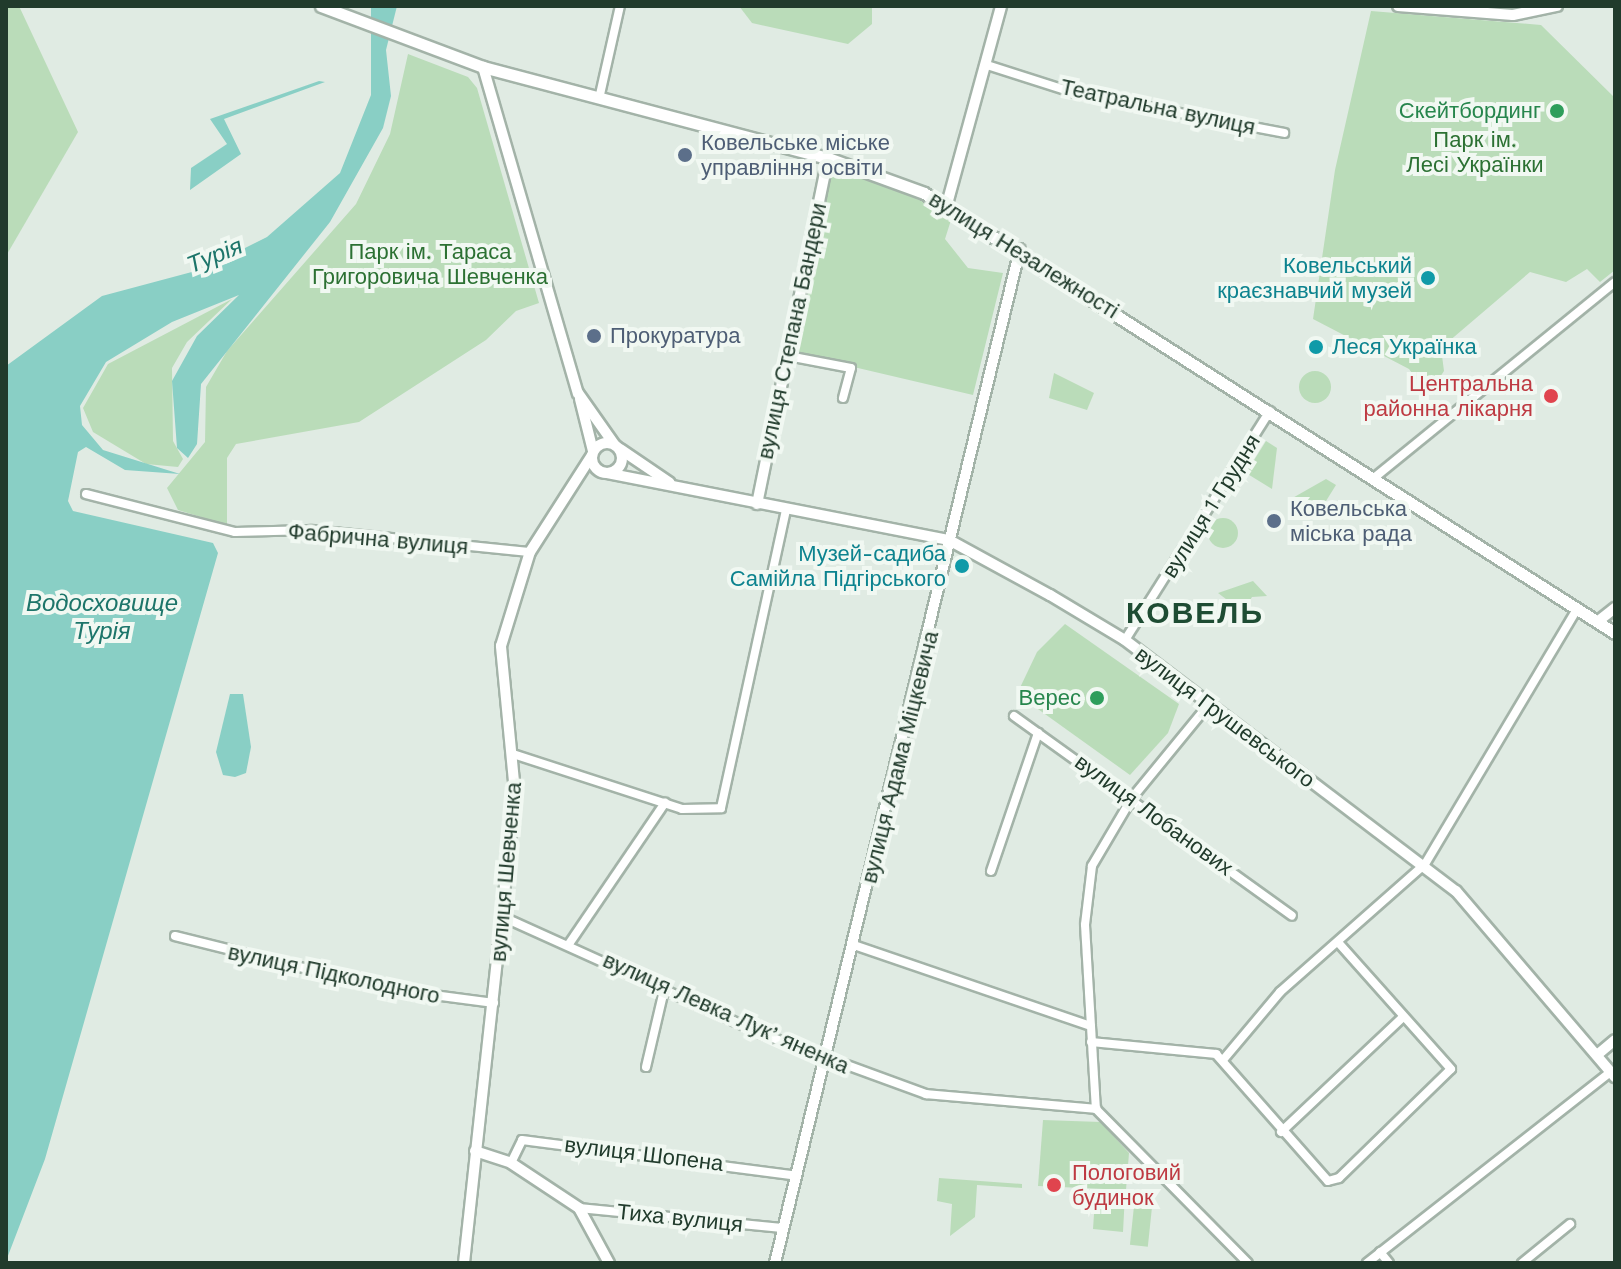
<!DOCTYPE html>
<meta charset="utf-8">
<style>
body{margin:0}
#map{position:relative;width:1621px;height:1269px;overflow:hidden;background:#e0ebe3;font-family:"Work Sans",sans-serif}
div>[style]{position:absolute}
.green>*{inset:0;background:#badcb9;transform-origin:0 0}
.round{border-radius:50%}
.water>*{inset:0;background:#89cfc5}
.roads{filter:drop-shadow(2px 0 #a3b3a8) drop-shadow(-2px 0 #a3b3a8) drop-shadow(0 2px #a3b3a8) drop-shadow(0 -2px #a3b3a8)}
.minor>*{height:8px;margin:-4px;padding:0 4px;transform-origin:4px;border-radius:4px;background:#fff}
.tertiary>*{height:10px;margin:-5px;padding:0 5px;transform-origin:5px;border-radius:5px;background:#fff}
.tertiary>.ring{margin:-5px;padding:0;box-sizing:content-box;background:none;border:10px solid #fff;border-radius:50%}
.secondary>*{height:11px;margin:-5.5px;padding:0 5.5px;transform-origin:5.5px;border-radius:5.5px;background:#fff}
.dots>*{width:22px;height:22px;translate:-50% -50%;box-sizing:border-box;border:4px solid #f1f8f2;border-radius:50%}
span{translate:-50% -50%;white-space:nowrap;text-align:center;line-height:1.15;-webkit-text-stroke:8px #f1f8f2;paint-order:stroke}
.street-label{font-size:22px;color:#213b2c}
.leisure-label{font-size:22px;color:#27864d}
.right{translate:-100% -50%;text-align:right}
.park-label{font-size:22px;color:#2c7133}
.service-label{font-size:22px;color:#4e5e75}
.left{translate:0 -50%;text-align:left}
.culture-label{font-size:22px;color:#0d838f}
.health-label{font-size:22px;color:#be3a42}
.water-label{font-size:24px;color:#1d756a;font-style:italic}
.district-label{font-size:30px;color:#1e4c33;font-weight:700;letter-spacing:2px}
.frame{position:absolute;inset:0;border:8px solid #213b2c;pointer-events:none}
</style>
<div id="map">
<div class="green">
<div style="clip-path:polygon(6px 6px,19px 6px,78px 132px,6px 256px)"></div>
<div style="clip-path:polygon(739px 6px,872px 6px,872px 24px,848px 44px,752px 23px)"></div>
<div style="clip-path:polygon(1371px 11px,1541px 25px,1615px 98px,1615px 270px,1600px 282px,1587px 269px,1566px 282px,1530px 272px,1441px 348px,1444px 371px,1428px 395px,1409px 369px,1313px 319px,1335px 170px)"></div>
<div style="clip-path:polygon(408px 54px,468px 77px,477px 88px,539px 303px,516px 311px,486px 340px,359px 422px,236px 444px,227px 458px,227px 525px,178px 510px,167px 488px,205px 442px,206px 387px,227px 351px,356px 204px,390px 134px)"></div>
<div style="clip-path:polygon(831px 166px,925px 201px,951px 220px,945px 239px,968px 268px,1003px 273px,973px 395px,794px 353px)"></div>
<div style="clip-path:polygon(232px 299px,187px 342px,172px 368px,173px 441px,183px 459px,178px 467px,146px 464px,93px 432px,83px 408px,108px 364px)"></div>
<div class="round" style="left:1299px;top:371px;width:32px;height:32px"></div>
<div style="clip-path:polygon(1054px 373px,1094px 393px,1087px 410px,1049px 398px)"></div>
<div style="clip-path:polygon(1266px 441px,1277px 448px,1272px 489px,1246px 473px)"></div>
<div style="clip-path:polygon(1326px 479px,1336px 485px,1316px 517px,1289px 500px)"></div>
<div class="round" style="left:1208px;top:518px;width:30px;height:30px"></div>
<div style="clip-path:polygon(1253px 581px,1267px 596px,1252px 597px,1243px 612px,1218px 593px)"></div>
<div style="clip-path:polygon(1065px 624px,1179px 704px,1168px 733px,1130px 775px,1017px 694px,1037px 652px)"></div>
<div style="clip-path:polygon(1043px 1120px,1101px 1122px,1129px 1153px,1126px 1190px,1038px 1186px)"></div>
<div style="clip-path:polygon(939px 1178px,1022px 1184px,1022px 1188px,977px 1185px,975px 1217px,950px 1236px,952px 1204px,937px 1201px)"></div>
<div style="clip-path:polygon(1086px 1192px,1125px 1194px,1123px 1232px,1093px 1229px,1095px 1199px)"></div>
<div style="left:1134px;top:1206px;width:18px;height:39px;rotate:6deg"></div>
</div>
<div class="water">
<div style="clip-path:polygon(371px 6px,397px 6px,386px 50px,391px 96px,383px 128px,330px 222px,201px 384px,197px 444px,188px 458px,177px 448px,172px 381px,197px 336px,239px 295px,172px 322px,106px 362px,80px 406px,82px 425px,103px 450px,180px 474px,125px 470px,86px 447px,78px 452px,68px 501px,73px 511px,213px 543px,218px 553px,45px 1159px,6px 1261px,6px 366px,102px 296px,203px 269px,267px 237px,340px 173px,371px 95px)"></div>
<div style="clip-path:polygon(319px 81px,325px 82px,224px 119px,241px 154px,190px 190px,191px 168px,227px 144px,210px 119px)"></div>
<div style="clip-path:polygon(230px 694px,243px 694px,251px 747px,246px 773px,235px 777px,223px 775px,216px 752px)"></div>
</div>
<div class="roads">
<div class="minor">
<div style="left:987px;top:65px;width:92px;rotate:17.7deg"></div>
<div style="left:1075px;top:93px;width:213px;rotate:10.8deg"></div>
<div style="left:599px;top:99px;width:95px;rotate:-77.3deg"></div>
<div style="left:788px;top:356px;width:64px;rotate:10.8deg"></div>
<div style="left:851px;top:368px;width:31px;rotate:105deg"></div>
<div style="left:1375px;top:477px;width:309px;rotate:-39.1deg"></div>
<div style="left:86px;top:494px;width:154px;rotate:14.3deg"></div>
<div style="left:235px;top:532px;width:77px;rotate:-1.5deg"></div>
<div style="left:312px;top:530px;width:219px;rotate:5.8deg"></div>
<div style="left:1125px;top:640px;width:271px;rotate:-57.7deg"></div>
<div style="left:1209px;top:704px;width:122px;rotate:129.3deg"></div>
<div style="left:1132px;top:798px;width:79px;rotate:120.5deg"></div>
<div style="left:1092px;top:866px;width:59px;rotate:96.8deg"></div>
<div style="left:1085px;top:925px;width:184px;rotate:86.6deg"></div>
<div style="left:1096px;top:1109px;width:216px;rotate:45.4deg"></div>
<div style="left:1014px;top:716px;width:342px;rotate:35.7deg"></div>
<div style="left:513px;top:754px;width:178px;rotate:18deg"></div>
<div style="left:682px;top:809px;width:39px;rotate:-1deg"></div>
<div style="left:721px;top:808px;width:305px;rotate:-77.7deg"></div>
<div style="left:991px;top:871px;width:146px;rotate:-71.2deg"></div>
<div style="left:503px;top:917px;width:284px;rotate:24.3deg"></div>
<div style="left:762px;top:1034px;width:175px;rotate:20.1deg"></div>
<div style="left:926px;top:1094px;width:171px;rotate:5deg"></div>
<div style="left:175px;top:936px;width:219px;rotate:14deg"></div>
<div style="left:388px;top:989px;width:107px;rotate:7.5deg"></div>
<div style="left:569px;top:944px;width:171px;rotate:-55.8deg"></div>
<div style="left:854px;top:945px;width:250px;rotate:18.9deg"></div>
<div style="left:1091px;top:1042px;width:126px;rotate:5.5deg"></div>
<div style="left:1216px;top:1054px;width:169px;rotate:48.6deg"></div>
<div style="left:1328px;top:1181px;width:11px;rotate:-15deg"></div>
<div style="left:1339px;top:1178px;width:156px;rotate:-44.2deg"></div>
<div style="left:1451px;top:1069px;width:170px;rotate:-131.7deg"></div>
<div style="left:1223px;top:1060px;width:89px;rotate:-50deg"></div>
<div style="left:1280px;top:992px;width:193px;rotate:-41.4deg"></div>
<div style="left:1425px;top:864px;width:297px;rotate:-59.2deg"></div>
<div style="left:646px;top:1067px;width:79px;rotate:-76.8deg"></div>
<div style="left:1281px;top:1132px;width:168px;rotate:-43.3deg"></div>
<div style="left:511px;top:1163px;width:25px;rotate:-64deg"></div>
<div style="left:522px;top:1140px;width:273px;rotate:7.4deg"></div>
<div style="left:579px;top:1208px;width:204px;rotate:5.6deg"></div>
<div style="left:1380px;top:1252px;width:14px;rotate:51deg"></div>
<div style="left:1367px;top:1263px;width:310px;rotate:-38.1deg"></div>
<div style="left:1522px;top:1263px;width:62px;rotate:-39.1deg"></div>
</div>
<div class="tertiary">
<div style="left:1398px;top:6px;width:115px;rotate:4.5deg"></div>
<div style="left:1513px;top:15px;width:45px;rotate:-11.6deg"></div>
<div style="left:483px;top:67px;width:340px;rotate:73.8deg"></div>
<div style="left:578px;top:393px;width:62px;rotate:54.8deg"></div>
<div style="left:947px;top:204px;width:205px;rotate:-74.7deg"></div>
<div style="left:580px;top:399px;width:54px;rotate:76deg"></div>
<div class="ring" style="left:592px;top:443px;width:20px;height:20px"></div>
<div style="left:620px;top:449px;width:60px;rotate:34.2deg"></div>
<div style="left:607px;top:473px;width:349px;rotate:11.1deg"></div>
<div style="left:949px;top:540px;width:115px;rotate:28.6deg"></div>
<div style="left:1050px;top:595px;width:87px;rotate:31deg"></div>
<div style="left:1125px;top:640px;width:415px;rotate:37.2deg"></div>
<div style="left:1456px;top:891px;width:245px;rotate:49.5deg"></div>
<div style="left:757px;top:504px;width:353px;rotate:-78.4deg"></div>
<div style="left:1597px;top:622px;width:23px;rotate:-38deg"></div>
<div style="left:1597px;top:1055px;width:23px;rotate:-40deg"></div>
<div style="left:475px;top:1151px;width:38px;rotate:18deg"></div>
<div style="left:511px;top:1163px;width:82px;rotate:33.5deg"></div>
<div style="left:579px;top:1208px;width:63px;rotate:61.4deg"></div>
<div style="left:464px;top:1263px;width:474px;rotate:-83.8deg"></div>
<div style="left:515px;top:792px;width:147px;rotate:-95.5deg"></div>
<div style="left:501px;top:646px;width:98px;rotate:-72.9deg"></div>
<div style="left:530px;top:552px;width:115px;rotate:-57.4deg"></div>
<div style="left:775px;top:1263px;width:1043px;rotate:-76.42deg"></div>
</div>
<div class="secondary">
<div style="left:321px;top:6px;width:173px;rotate:20.6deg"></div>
<div style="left:483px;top:67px;width:357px;rotate:14.8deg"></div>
<div style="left:828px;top:158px;width:102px;rotate:20deg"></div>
<div style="left:924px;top:193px;width:819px;rotate:32.49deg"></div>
</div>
</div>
<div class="dots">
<div style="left:1557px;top:111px;background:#2e9e5b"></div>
<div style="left:685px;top:155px;background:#5c6f8a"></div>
<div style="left:1428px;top:278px;background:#0f9aa8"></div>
<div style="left:594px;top:336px;background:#5c6f8a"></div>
<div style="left:1316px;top:347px;background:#0f9aa8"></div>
<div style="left:1551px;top:396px;background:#e0444e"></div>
<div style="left:1274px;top:521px;background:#5c6f8a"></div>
<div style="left:962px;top:566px;background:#0f9aa8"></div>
<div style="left:1097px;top:698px;background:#2e9e5b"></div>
<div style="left:1054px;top:1185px;background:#e0444e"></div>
</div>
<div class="street-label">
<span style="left:1158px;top:107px;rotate:12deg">Театральна вулиця</span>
<span style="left:1024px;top:255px;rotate:32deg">вулиця Незалежності</span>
<span style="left:792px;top:331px;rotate:-78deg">вулиця Степана Бандери</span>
<span style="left:1211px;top:506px;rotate:-58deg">вулиця 1 Грудня</span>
<span style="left:378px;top:539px;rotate:5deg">Фабрична вулиця</span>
<span style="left:1225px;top:717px;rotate:37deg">вулиця Грушевського</span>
<span style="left:900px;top:757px;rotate:-76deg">вулиця Адама Міцкевича</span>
<span style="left:1154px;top:815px;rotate:36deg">вулиця Лобанових</span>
<span style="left:506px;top:872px;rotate:-85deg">вулиця Шевченка</span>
<span style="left:334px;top:974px;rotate:12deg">вулиця Підколодного</span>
<span style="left:726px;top:1013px;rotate:24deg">вулиця Левка Лукʼяненка</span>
<span style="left:644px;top:1154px;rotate:7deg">вулиця Шопена</span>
<span style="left:680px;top:1218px;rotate:6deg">Тиха вулиця</span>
</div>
<div class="leisure-label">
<span class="right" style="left:1541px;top:111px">Скейтбординг</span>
<span class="right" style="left:1081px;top:698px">Верес</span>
</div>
<div class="park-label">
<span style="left:1475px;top:152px">Парк ім.<br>Лесі Українки</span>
<span style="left:430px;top:264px">Парк ім. Тараса<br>Григоровича Шевченка</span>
</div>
<div class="service-label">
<span class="left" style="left:701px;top:155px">Ковельське міське<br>управління освіти</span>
<span class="left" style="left:610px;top:336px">Прокуратура</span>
<span class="left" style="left:1290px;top:521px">Ковельська<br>міська рада</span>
</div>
<div class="culture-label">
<span class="right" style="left:1412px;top:278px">Ковельський<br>краєзнавчий музей</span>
<span class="left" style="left:1332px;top:347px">Леся Українка</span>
<span class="right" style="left:946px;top:566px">Музей-садиба<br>Самійла Підгірського</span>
</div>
<div class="health-label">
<span class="right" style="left:1533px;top:396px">Центральна<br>районна лікарня</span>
<span class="left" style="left:1072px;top:1185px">Пологовий<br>будинок</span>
</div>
<div class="water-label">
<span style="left:215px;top:256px;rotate:-22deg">Турія</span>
<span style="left:102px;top:618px">Водосховище<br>Турія</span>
</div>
<div class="district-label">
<span style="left:1195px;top:613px">КОВЕЛЬ</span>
</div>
<div class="frame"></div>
</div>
